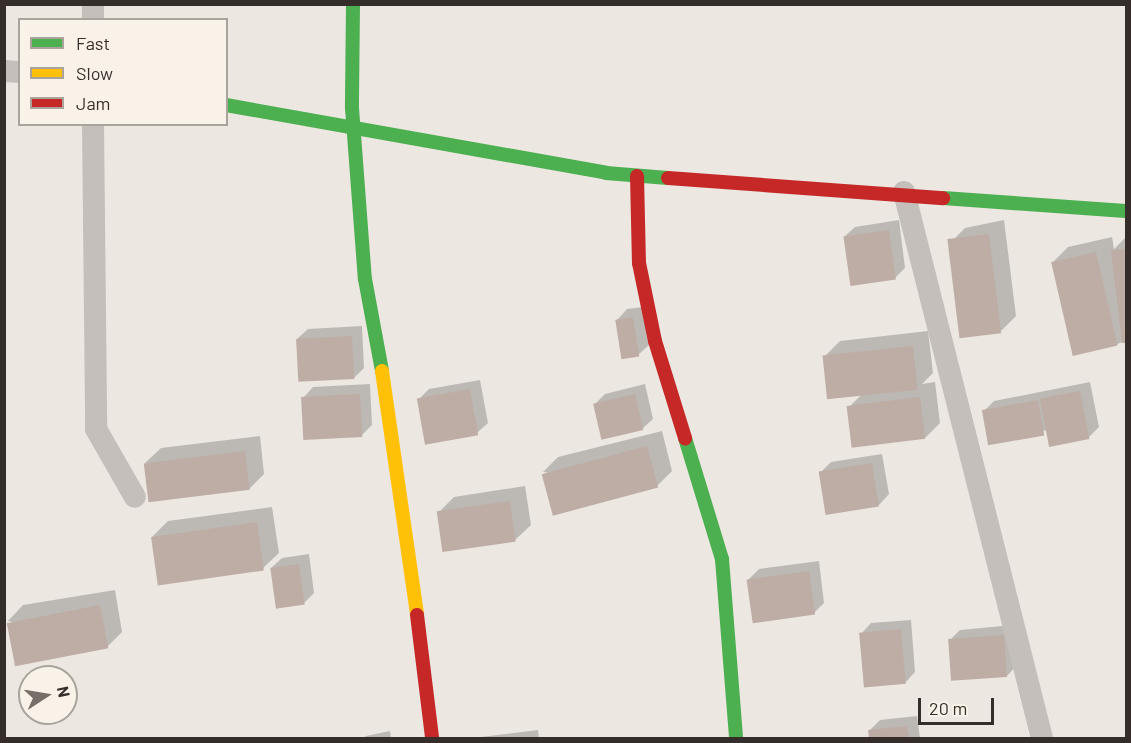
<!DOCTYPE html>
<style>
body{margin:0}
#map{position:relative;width:1131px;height:743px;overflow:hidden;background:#ece7e1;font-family:Barlow,sans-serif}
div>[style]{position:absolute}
.shadow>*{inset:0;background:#0003}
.building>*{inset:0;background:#beada4;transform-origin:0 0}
.street>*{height:22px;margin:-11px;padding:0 11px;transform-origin:11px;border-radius:11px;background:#c4bfba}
.fast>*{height:14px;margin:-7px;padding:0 7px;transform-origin:7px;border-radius:7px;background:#4caf50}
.slow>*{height:14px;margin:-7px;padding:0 7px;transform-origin:7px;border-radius:7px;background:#ffc107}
.jam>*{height:14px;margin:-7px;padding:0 7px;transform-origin:7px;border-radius:7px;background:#c62828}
span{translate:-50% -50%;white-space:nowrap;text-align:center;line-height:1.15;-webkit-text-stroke:5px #f8f2e9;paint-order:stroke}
.frame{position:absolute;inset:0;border:6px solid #352d29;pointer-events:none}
.legend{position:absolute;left:18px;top:18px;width:210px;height:108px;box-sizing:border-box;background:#f8f2e9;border:2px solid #aaa39c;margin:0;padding:8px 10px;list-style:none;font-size:18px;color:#352d29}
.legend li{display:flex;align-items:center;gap:12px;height:30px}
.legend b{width:30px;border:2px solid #aaa39c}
.north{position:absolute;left:18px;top:665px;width:60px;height:60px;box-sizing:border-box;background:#f8f2e9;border:2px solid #aaa39c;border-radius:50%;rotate:78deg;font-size:16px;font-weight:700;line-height:24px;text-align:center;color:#352d29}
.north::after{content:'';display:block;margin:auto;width:21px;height:27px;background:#756e69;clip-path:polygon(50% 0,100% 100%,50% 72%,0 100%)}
.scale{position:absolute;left:918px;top:698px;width:76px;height:27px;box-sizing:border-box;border:3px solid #352d29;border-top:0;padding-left:8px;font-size:18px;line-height:21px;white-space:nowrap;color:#352d29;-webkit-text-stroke:4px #f8f2e9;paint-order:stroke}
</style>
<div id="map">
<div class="shadow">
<div style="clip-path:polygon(899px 220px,905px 268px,895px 278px,844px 237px,855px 227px)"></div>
<div style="clip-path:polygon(1004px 220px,1016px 316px,1001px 331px,950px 243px,965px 228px)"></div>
<div style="clip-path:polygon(1112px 237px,1114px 249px,1126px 237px,1126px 341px,1117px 344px,1053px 262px,1068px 247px)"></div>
<div style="clip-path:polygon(643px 307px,649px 345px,638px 355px,617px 320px,627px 309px)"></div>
<div style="clip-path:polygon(362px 326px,364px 368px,354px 378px,297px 339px,308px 329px)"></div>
<div style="clip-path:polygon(928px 331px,933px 373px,922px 384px,935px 382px,940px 423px,925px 438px,849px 407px,862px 394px,824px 357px,840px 341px)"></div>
<div style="clip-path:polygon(480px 380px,488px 423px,477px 433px,419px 399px,429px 389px)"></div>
<div style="clip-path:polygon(1090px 382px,1099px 427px,1088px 438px,1047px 430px,990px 444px,983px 412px,994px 401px)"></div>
<div style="clip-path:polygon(370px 384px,372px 425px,362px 435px,303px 398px,313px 387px)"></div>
<div style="clip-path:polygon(645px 384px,653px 419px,642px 429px,595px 404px,605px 394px)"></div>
<div style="clip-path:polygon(662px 431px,672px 471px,657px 486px,543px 472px,558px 457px)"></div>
<div style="clip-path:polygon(260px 436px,264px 474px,249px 489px,145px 463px,161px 448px)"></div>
<div style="clip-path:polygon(882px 454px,889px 494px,879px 505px,820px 473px,831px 462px)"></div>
<div style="clip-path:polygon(525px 486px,531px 525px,515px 540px,439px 512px,454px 497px)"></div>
<div style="clip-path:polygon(272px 507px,279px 553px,263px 568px,152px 537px,168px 521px)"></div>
<div style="clip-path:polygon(309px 554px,314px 593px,304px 603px,271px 568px,282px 558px)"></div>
<div style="clip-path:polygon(819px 561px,824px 603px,814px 613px,748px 580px,759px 569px)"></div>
<div style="clip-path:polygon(115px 590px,122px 632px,107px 647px,8px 621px,23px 605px)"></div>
<div style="clip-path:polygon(911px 620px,915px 672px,905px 683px,861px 634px,871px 623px)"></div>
<div style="clip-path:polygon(1013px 625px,1017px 665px,1007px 676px,950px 640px,960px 630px)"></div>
<div style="clip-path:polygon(917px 716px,920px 738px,871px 738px,870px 730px,880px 720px)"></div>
<div style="clip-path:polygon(538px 730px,539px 738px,471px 738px,472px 738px)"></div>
<div style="clip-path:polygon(390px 731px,391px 738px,363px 738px,366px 736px)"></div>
</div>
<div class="building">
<div style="left:889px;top:230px;width:50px;height:46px;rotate:82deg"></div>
<div style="left:989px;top:234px;width:100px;height:42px;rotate:83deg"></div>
<div style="clip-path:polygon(1126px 249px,1126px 343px,1122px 343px,1111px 250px)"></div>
<div style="left:1096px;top:252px;width:96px;height:46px;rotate:77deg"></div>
<div style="left:633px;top:317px;width:40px;height:18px;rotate:81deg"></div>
<div style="left:352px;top:336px;width:43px;height:56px;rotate:87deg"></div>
<div style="left:913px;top:346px;width:44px;height:91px;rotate:84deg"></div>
<div style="left:470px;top:389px;width:47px;height:54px;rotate:80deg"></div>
<div style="left:1080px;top:391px;width:49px;height:41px;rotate:79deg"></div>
<div style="left:360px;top:394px;width:43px;height:59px;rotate:87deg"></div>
<div style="left:635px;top:394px;width:37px;height:43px;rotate:77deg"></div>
<div style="left:920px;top:397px;width:42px;height:74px;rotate:83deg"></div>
<div style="left:1038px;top:400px;width:36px;height:57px;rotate:80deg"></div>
<div style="left:647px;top:446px;width:43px;height:109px;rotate:75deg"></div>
<div style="left:245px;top:451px;width:39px;height:102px;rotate:83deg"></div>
<div style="left:872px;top:463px;width:44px;height:54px;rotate:81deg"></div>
<div style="left:510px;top:501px;width:41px;height:74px;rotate:82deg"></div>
<div style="left:257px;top:522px;width:49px;height:107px;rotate:82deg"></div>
<div style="left:299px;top:564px;width:41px;height:29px;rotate:82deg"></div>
<div style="left:809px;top:571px;width:44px;height:63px;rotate:82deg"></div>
<div style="left:100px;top:605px;width:44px;height:95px;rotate:79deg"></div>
<div style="left:901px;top:629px;width:55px;height:42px;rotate:85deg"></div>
<div style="left:1004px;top:635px;width:42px;height:56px;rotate:86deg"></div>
<div style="clip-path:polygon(907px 726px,909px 738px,869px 738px,868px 730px)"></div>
</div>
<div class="street">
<div style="left:93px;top:20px;width:16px;rotate:-90deg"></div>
<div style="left:4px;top:71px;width:16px;rotate:4deg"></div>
<div style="left:93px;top:124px;width:305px;rotate:89.4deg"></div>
<div style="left:96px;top:429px;width:78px;rotate:60.2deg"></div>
<div style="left:904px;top:192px;width:563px;rotate:75.82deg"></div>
</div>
<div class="fast">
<div style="left:353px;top:4px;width:104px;rotate:90.6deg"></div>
<div style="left:352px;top:108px;width:171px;rotate:85.7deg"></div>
<div style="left:365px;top:279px;width:94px;rotate:79.5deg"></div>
<div style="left:226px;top:105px;width:386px;rotate:10.1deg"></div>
<div style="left:606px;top:173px;width:62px;rotate:4.6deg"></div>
<div style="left:943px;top:198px;width:183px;rotate:4.1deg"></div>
<div style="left:685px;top:438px;width:127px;rotate:73deg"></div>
<div style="left:722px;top:559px;width:180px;rotate:85.5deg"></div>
</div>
<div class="slow">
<div style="left:382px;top:371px;width:246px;rotate:81.8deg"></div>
</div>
<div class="jam">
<div style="left:637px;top:176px;width:87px;rotate:88.7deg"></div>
<div style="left:639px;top:263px;width:80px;rotate:78.4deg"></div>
<div style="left:655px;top:341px;width:102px;rotate:72.8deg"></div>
<div style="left:668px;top:178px;width:276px;rotate:4.2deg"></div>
<div style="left:417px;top:615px;width:124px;rotate:83deg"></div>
</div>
<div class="frame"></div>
<ul class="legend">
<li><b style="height:8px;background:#4caf50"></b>Fast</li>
<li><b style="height:8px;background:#ffc107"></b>Slow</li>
<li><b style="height:8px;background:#c62828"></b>Jam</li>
</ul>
<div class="north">N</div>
<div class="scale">20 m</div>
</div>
